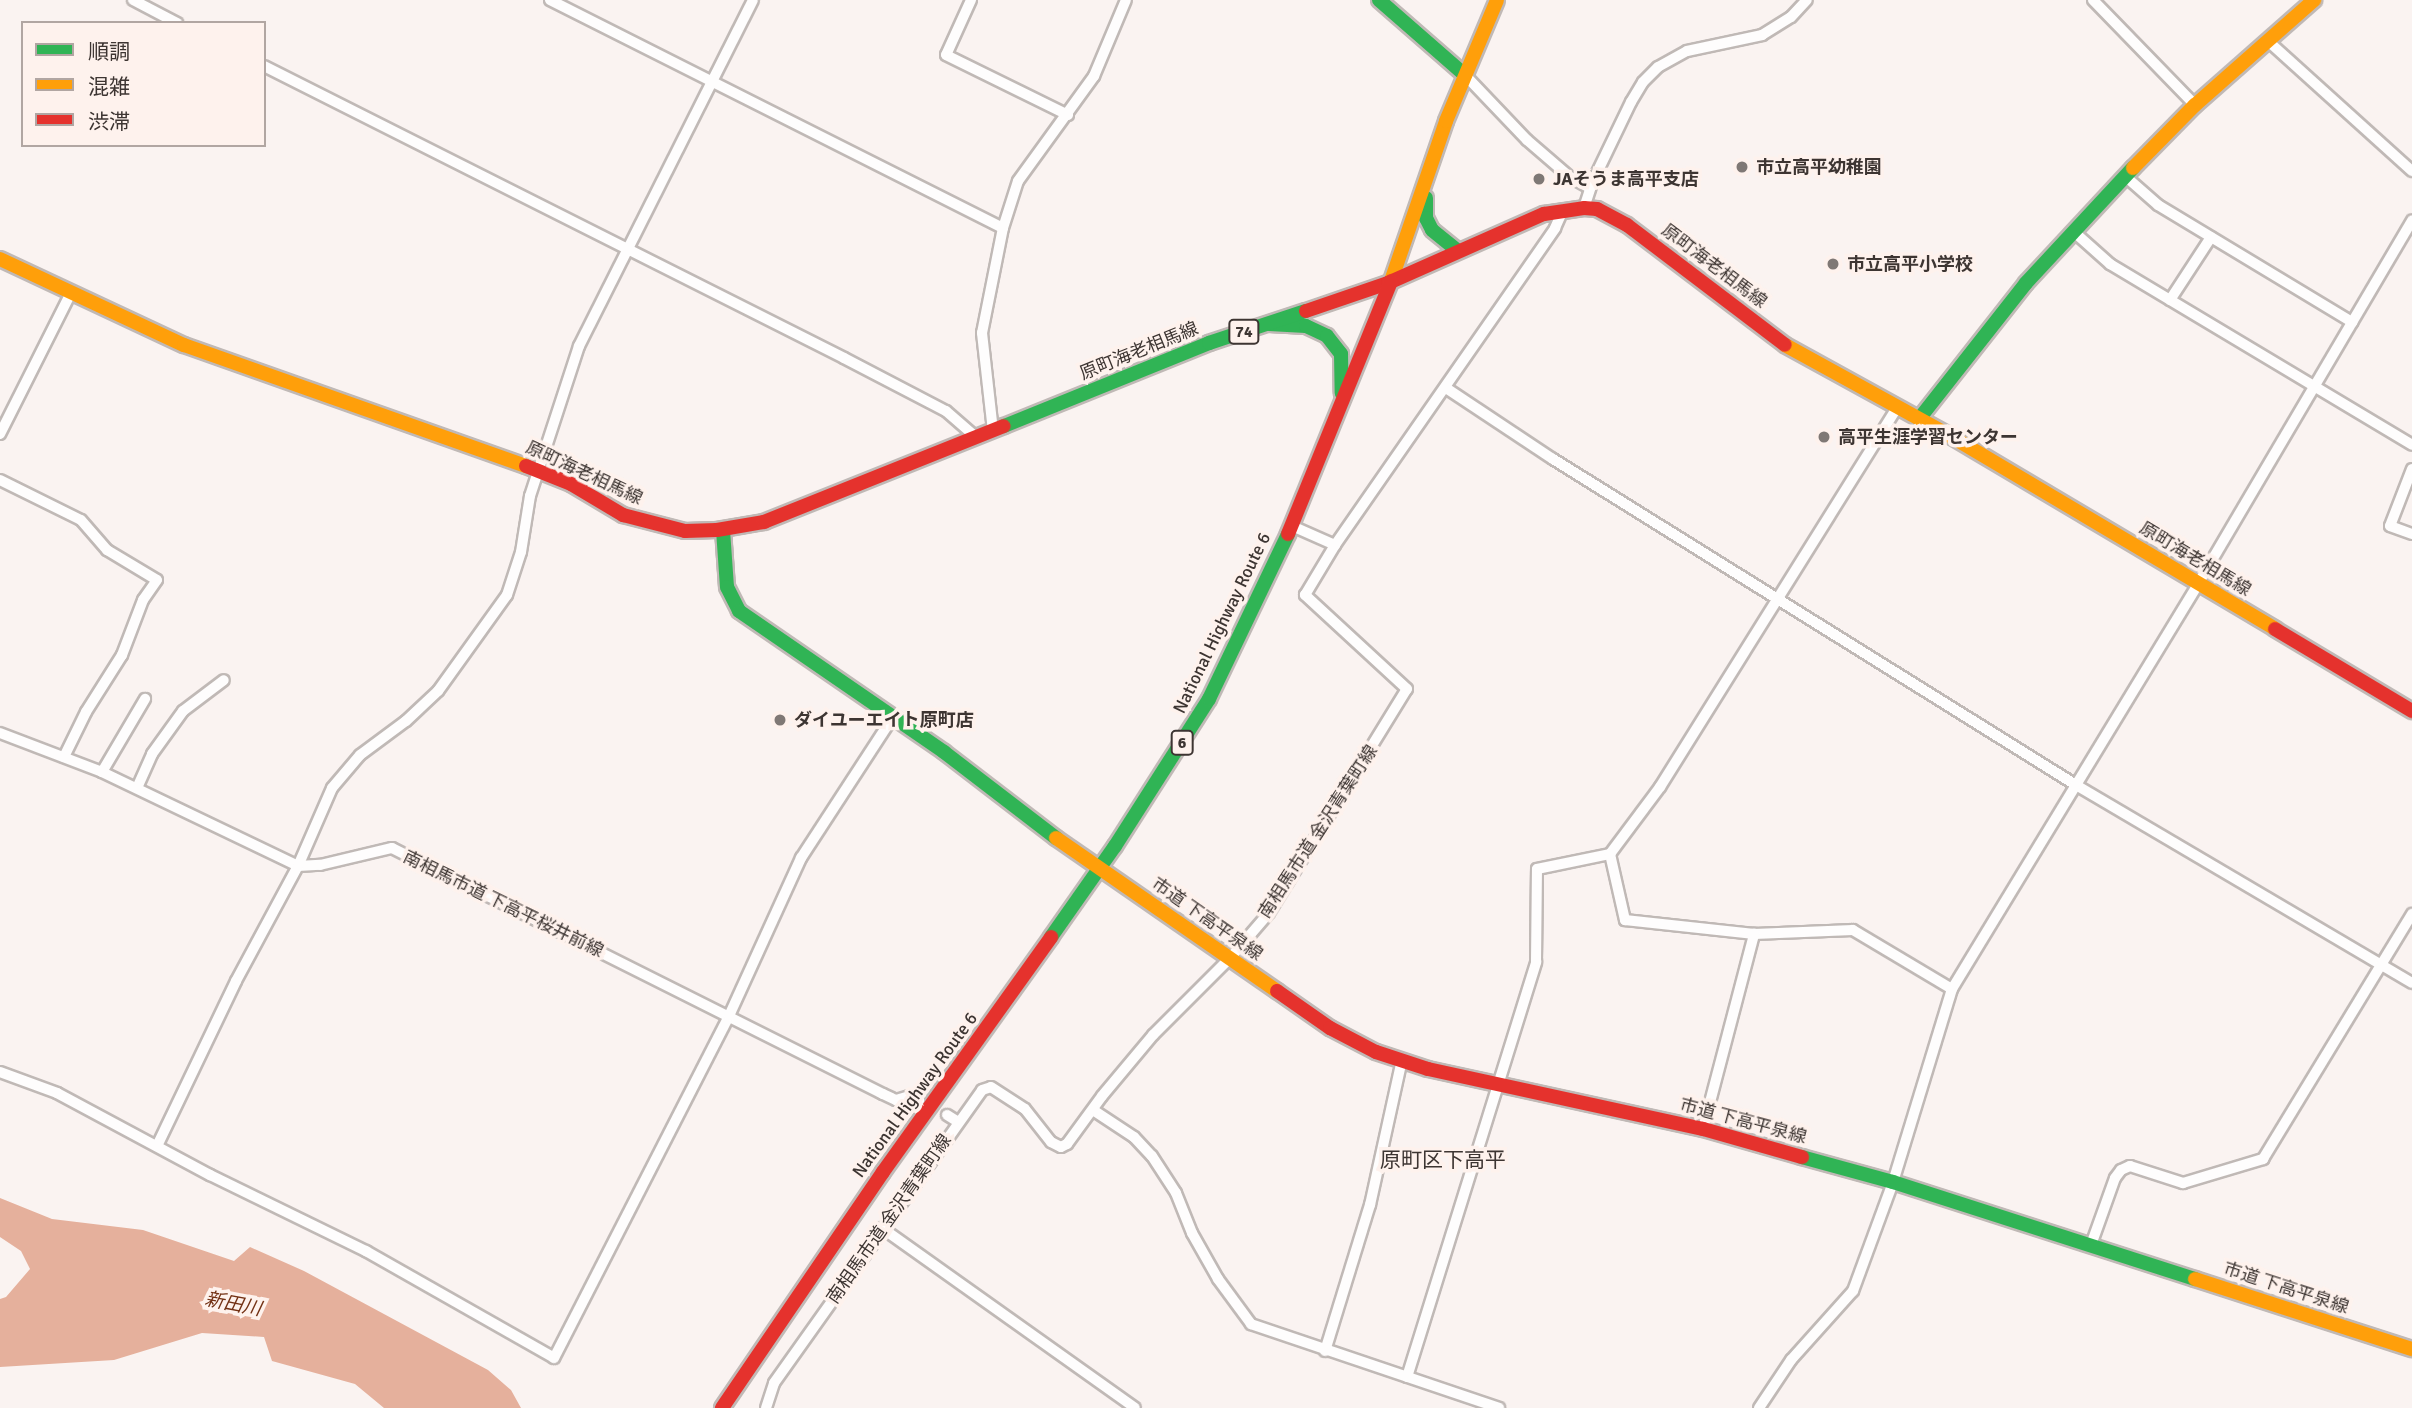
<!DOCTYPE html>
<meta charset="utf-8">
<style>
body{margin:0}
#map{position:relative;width:2412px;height:1408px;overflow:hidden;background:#faf3f1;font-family:Signika,"Noto Sans JP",sans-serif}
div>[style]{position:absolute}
.water>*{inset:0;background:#e5b09c}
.roads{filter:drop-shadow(2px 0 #c0b9b6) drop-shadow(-2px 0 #c0b9b6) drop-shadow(0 2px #c0b9b6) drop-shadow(0 -2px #c0b9b6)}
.street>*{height:10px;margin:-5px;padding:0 5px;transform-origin:5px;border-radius:5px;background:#fefdfd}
.fast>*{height:14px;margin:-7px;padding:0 7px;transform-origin:7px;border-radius:7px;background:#30b455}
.slow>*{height:14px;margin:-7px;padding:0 7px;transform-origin:7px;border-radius:7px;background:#ff9f0a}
.jam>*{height:14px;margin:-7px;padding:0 7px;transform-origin:7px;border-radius:7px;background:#e5322d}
.dots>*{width:19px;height:19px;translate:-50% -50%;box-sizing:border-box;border:4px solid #fef2ed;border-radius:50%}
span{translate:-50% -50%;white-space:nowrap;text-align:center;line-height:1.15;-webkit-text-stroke:7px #fef2ed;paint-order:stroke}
.shield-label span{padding:2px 5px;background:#fef2ed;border:2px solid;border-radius:5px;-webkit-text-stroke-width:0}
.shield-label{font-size:16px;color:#3d3532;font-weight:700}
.poi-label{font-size:18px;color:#3d3532;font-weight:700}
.left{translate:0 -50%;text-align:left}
.street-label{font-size:18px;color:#3d3532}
.water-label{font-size:19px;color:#733114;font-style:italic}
.quarter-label{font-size:21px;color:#3d3532}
.legend{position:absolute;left:21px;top:21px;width:245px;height:126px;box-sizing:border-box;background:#fef2ed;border:2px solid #b1a6a2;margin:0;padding:9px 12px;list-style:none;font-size:21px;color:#3d3532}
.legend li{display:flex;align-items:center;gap:14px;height:35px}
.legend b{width:35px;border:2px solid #b1a6a2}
</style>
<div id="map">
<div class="water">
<div style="clip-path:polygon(0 1198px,52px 1219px,143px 1230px,234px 1261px,250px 1247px,304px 1271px,488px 1370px,511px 1390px,521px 1408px,384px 1408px,355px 1384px,272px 1361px,264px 1337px,202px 1333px,114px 1360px,0 1367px,0 1299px,6px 1297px,30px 1269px,21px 1251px,0 1237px)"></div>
</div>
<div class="roads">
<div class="street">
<div style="left:133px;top:0;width:50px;rotate:27.6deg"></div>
<div style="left:550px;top:0;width:507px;rotate:26.72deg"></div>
<div style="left:971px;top:0;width:60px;rotate:114.4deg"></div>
<div style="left:946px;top:55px;width:136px;rotate:26.2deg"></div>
<div style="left:2093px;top:0;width:146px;rotate:45.8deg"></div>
<div style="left:2268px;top:41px;width:194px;rotate:42.1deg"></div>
<div style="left:264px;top:66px;width:649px;rotate:26.72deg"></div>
<div style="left:844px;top:358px;width:115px;rotate:27.5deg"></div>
<div style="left:946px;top:411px;width:40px;rotate:41deg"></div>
<div style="left:1465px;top:75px;width:90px;rotate:46.4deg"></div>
<div style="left:1527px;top:140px;width:57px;rotate:40.7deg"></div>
<div style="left:1570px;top:177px;width:23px;rotate:29deg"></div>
<div style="left:2125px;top:176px;width:44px;rotate:41.3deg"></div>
<div style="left:2158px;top:205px;width:227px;rotate:31.1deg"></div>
<div style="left:1584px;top:208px;width:26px;rotate:-72deg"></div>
<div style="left:1592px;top:183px;width:90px;rotate:-64.3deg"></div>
<div style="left:1631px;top:102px;width:23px;rotate:-59deg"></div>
<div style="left:1643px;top:82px;width:21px;rotate:-45deg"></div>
<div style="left:1658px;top:67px;width:33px;rotate:-29deg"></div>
<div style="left:1687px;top:51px;width:77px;rotate:-12deg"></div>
<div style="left:1762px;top:35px;width:34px;rotate:-32deg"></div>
<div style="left:1791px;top:17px;width:23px;rotate:-47deg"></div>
<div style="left:2073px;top:231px;width:50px;rotate:41.7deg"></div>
<div style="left:2110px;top:264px;width:352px;rotate:30.9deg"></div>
<div style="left:2170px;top:300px;width:75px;rotate:-56.9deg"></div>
<div style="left:1446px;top:388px;width:128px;rotate:33.6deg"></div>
<div style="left:1553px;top:459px;width:616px;rotate:31.94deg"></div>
<div style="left:2076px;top:785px;width:390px;rotate:30.5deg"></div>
<div style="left:993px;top:431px;width:99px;rotate:-96.4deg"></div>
<div style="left:982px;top:333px;width:107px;rotate:-78.7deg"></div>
<div style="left:1003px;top:228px;width:49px;rotate:-72.3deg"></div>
<div style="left:1018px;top:181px;width:130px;rotate:-54.1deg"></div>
<div style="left:1094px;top:76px;width:82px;rotate:-67.2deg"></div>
<div style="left:0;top:434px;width:158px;rotate:-63.3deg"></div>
<div style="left:2412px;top:469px;width:61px;rotate:111.1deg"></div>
<div style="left:2390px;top:526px;width:23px;rotate:20deg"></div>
<div style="left:0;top:480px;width:90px;rotate:26.3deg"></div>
<div style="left:81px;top:520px;width:40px;rotate:49deg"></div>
<div style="left:107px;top:550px;width:58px;rotate:31deg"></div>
<div style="left:157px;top:580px;width:24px;rotate:125deg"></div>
<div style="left:143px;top:600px;width:59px;rotate:110.9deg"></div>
<div style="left:122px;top:655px;width:67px;rotate:122.3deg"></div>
<div style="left:86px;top:712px;width:50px;rotate:116.1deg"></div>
<div style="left:1292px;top:526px;width:47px;rotate:23.8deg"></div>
<div style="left:0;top:733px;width:109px;rotate:20.9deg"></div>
<div style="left:102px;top:772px;width:217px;rotate:25.6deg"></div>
<div style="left:298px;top:866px;width:22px;rotate:-3deg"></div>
<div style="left:320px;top:865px;width:74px;rotate:-13.3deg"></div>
<div style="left:392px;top:848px;width:549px;rotate:26.61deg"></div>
<div style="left:883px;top:1094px;width:14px;rotate:25deg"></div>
<div style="left:896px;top:1100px;width:14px;rotate:-17deg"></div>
<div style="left:909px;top:1096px;width:11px;rotate:22deg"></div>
<div style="left:102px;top:772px;width:85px;rotate:-59.5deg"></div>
<div style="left:137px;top:788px;width:37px;rotate:-66deg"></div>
<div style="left:152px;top:754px;width:53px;rotate:-54.2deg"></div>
<div style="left:183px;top:711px;width:51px;rotate:-37.1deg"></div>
<div style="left:1610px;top:854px;width:68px;rotate:77.2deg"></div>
<div style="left:1625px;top:920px;width:130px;rotate:6.2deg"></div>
<div style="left:1754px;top:934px;width:99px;rotate:-2.3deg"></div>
<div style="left:1853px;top:930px;width:115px;rotate:30.8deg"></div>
<div style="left:0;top:1072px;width:61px;rotate:20.2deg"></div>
<div style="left:57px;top:1093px;width:174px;rotate:28.2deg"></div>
<div style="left:210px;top:1175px;width:174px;rotate:26deg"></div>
<div style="left:366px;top:1251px;width:216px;rotate:29.6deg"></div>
<div style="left:554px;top:1358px;width:384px;rotate:-62.9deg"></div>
<div style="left:729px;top:1016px;width:174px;rotate:-65.5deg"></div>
<div style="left:801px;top:858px;width:168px;rotate:-56.9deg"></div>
<div style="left:1093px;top:1110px;width:49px;rotate:33.4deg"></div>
<div style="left:1134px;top:1137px;width:26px;rotate:47deg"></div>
<div style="left:1152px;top:1156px;width:44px;rotate:57deg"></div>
<div style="left:1176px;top:1193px;width:43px;rotate:68.2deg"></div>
<div style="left:1192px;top:1233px;width:53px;rotate:60.5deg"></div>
<div style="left:1218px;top:1279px;width:56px;rotate:53.7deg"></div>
<div style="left:1251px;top:1324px;width:262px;rotate:18.7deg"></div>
<div style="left:947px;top:1115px;width:13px;rotate:32deg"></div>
<div style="left:1703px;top:1129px;width:202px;rotate:-75.3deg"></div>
<div style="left:157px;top:1146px;width:183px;rotate:-64.4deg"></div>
<div style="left:236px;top:981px;width:131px;rotate:-61.7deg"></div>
<div style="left:298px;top:866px;width:85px;rotate:-66.4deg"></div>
<div style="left:332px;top:788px;width:43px;rotate:-49.7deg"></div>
<div style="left:360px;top:755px;width:57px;rotate:-36.5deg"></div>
<div style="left:406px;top:721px;width:44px;rotate:-43.2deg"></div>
<div style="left:438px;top:691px;width:118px;rotate:-54.3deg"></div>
<div style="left:507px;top:595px;width:45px;rotate:-72deg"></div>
<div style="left:521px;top:552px;width:57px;rotate:-80.9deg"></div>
<div style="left:530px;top:496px;width:158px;rotate:-71.9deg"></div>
<div style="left:579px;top:346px;width:387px;rotate:-63.3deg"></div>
<div style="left:882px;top:1228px;width:310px;rotate:35.4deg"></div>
<div style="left:2091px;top:1245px;width:71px;rotate:-70.3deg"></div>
<div style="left:2115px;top:1178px;width:10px;rotate:-53deg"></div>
<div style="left:2121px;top:1170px;width:10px;rotate:-24deg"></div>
<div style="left:2130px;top:1166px;width:56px;rotate:17.8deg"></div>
<div style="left:2183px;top:1183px;width:84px;rotate:-16.7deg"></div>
<div style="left:2263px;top:1159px;width:287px;rotate:-58.7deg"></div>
<div style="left:1325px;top:1351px;width:153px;rotate:-72.9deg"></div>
<div style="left:1370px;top:1205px;width:148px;rotate:-77.6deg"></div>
<div style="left:1407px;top:1377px;width:435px;rotate:-72.7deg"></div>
<div style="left:1536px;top:962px;width:93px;rotate:-89.4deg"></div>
<div style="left:1537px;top:869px;width:75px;rotate:-11.6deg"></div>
<div style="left:1610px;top:854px;width:84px;rotate:-53.3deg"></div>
<div style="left:1660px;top:787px;width:447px;rotate:-58deg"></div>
<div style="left:766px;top:1408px;width:26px;rotate:-72deg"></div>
<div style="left:774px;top:1383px;width:359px;rotate:-54.6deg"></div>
<div style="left:982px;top:1090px;width:9px;rotate:-18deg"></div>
<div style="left:991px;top:1087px;width:40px;rotate:32.9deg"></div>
<div style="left:1025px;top:1109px;width:42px;rotate:51.8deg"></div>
<div style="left:1051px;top:1142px;width:11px;rotate:27deg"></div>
<div style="left:1061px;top:1147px;width:7px;rotate:-27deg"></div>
<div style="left:1067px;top:1144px;width:59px;rotate:-53.9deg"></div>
<div style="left:1102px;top:1096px;width:80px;rotate:-50.1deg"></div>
<div style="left:1153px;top:1035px;width:110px;rotate:-45deg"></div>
<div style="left:1231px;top:957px;width:58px;rotate:-49.2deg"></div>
<div style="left:1269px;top:913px;width:263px;rotate:-58.4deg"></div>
<div style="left:1407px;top:689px;width:139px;rotate:-137.3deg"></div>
<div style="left:1305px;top:595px;width:58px;rotate:-59deg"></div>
<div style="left:1335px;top:545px;width:386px;rotate:-55.2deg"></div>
<div style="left:1555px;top:228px;width:20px;rotate:-66deg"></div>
<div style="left:1759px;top:1408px;width:58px;rotate:-56.3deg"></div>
<div style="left:1791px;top:1360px;width:93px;rotate:-48.1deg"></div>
<div style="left:1853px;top:1291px;width:116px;rotate:-69.8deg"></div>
<div style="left:1893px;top:1182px;width:202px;rotate:-73deg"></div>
<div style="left:1952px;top:989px;width:474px;rotate:-58.7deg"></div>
<div style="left:2198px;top:584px;width:422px;rotate:-59.5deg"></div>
</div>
<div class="fast">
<div style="left:1379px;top:0;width:114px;rotate:41.1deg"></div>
<div style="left:1426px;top:198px;width:20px;rotate:90deg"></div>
<div style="left:1426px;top:218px;width:13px;rotate:63deg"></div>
<div style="left:1432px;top:230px;width:33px;rotate:39deg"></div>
<div style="left:1269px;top:324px;width:37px;rotate:3deg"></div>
<div style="left:1306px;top:326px;width:23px;rotate:25deg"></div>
<div style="left:1327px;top:336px;width:23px;rotate:52deg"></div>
<div style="left:1341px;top:354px;width:39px;rotate:89deg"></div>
<div style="left:1919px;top:419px;width:173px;rotate:-51.8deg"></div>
<div style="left:2026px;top:283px;width:157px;rotate:-47.1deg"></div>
<div style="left:1004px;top:426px;width:221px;rotate:-22deg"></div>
<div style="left:1209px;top:343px;width:102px;rotate:-18.3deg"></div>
<div style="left:723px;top:530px;width:57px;rotate:86deg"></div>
<div style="left:727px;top:587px;width:27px;rotate:63deg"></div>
<div style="left:739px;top:611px;width:249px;rotate:34.5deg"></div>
<div style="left:944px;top:752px;width:141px;rotate:37.5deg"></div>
<div style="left:1051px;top:937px;width:111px;rotate:-54.9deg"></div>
<div style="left:1115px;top:846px;width:174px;rotate:-57.4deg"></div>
<div style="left:1209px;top:699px;width:183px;rotate:-64.4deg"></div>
<div style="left:1802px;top:1157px;width:94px;rotate:15.4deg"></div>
<div style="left:1893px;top:1182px;width:317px;rotate:17.8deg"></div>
</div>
<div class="slow">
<div style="left:2133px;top:168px;width:88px;rotate:-45.5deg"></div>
<div style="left:2195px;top:105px;width:159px;rotate:-41.4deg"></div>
<div style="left:0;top:259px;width:203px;rotate:25.1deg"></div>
<div style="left:184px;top:345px;width:363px;rotate:19.5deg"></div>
<div style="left:1391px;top:281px;width:169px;rotate:-71deg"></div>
<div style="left:1446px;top:121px;width:131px;rotate:-67.1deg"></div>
<div style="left:1785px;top:345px;width:185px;rotate:28.8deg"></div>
<div style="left:1947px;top:434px;width:382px;rotate:30.7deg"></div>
<div style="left:1056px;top:838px;width:269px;rotate:34.7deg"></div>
<div style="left:2195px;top:1279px;width:228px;rotate:17.9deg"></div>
</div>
<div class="jam">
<div style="left:1306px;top:311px;width:87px;rotate:-18.9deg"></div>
<div style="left:1388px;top:283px;width:171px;rotate:-23.9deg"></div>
<div style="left:1544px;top:214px;width:40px;rotate:-8.5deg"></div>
<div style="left:1584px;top:208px;width:13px;rotate:4deg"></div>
<div style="left:1597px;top:209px;width:34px;rotate:28deg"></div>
<div style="left:1627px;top:225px;width:198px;rotate:37.2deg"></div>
<div style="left:526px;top:466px;width:48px;rotate:21.8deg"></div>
<div style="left:571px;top:484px;width:61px;rotate:30.8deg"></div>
<div style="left:623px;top:515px;width:64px;rotate:14.5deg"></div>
<div style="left:685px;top:531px;width:32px;rotate:-2deg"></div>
<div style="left:717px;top:530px;width:48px;rotate:-9.7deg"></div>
<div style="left:764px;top:522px;width:258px;rotate:-21.8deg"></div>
<div style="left:1288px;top:534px;width:273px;rotate:-67.8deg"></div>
<div style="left:2275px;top:629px;width:160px;rotate:30.9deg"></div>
<div style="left:1277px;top:991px;width:65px;rotate:34.9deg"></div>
<div style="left:1330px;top:1028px;width:52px;rotate:27.6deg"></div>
<div style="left:1376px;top:1052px;width:55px;rotate:18.1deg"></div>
<div style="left:1428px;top:1069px;width:281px;rotate:12.3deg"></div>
<div style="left:1703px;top:1129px;width:103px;rotate:15.8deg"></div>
<div style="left:722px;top:1408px;width:286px;rotate:-55.7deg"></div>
<div style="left:883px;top:1172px;width:289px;rotate:-54.4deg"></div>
</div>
</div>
<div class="dots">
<div style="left:1742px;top:167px;background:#7f7875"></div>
<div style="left:1539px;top:179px;background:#7f7875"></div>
<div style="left:1833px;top:264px;background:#7f7875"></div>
<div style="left:1824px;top:437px;background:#7f7875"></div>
<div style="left:780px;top:720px;background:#7f7875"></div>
</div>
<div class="shield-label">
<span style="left:1244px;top:332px">74</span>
<span style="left:1182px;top:743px">6</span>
</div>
<div class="poi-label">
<span class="left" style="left:1756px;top:167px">市立高平幼稚園</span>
<span class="left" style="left:1553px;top:179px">JAそうま高平支店</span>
<span class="left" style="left:1847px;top:264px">市立高平小学校</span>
<span class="left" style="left:1838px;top:437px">高平生涯学習センター</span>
<span class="left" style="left:794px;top:720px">ダイユーエイト原町店</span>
</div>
<div class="street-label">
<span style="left:1714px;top:266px;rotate:37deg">原町海老相馬線</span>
<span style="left:1139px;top:351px;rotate:-22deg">原町海老相馬線</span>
<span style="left:584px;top:473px;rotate:25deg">原町海老相馬線</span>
<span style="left:2195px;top:559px;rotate:31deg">原町海老相馬線</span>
<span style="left:1222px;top:623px;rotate:-64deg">National Highway Route 6</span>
<span style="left:1318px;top:832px;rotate:-57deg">南相馬市道 金沢青葉町線</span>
<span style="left:503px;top:904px;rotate:26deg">南相馬市道 下高平桜井前線</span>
<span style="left:1207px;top:919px;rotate:35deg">市道 下高平泉線</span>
<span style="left:915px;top:1095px;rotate:-54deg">National Highway Route 6</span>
<span style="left:1743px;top:1121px;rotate:15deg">市道 下高平泉線</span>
<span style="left:889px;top:1219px;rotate:-55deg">南相馬市道 金沢青葉町線</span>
<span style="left:2286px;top:1288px;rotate:18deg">市道 下高平泉線</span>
</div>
<div class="water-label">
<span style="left:233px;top:1305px;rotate:11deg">新田川</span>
</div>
<div class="quarter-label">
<span style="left:1443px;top:1160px">原町区下高平</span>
</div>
<ul class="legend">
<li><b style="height:9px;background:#30b455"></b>順調</li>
<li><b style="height:9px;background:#ff9f0a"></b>混雑</li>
<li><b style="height:9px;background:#e5322d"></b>渋滞</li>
</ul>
</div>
